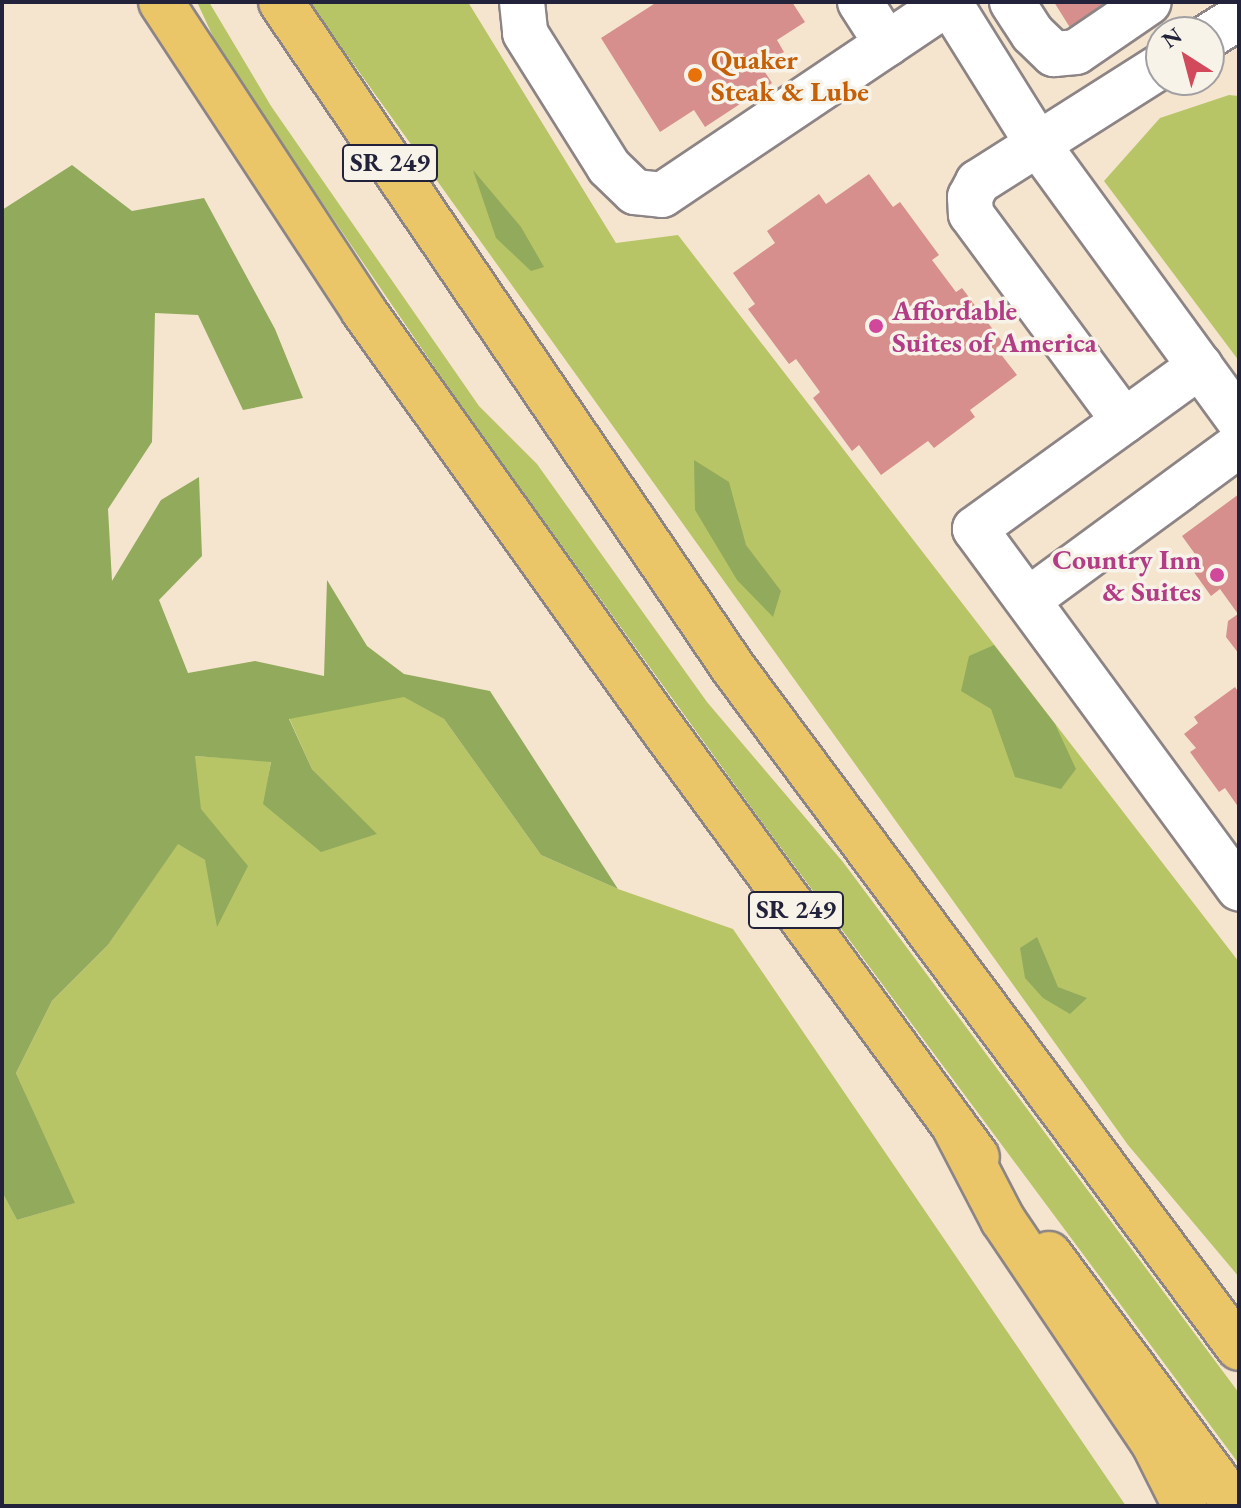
<!DOCTYPE html>
<style>
body{margin:0}
#map{position:relative;width:1241px;height:1508px;overflow:hidden;background:#f5e5cf;font-family:"EB Garamond",serif}
div>[style]{position:absolute}
.green>*{inset:0;background:#b8c567}
.forest>*{inset:0;background:#92aa5c}
.building>*{inset:0;background:#d68f8c}
.roads{filter:drop-shadow(2px 0 #8c8485) drop-shadow(-2px 0 #8c8485) drop-shadow(0 2px #8c8485) drop-shadow(0 -2px #8c8485)}
.minor>*{height:44px;margin:-22px;padding:0 22px;transform-origin:22px;border-radius:22px;background:#fff}
.major>*{height:44px;margin:-22px;padding:0 22px;transform-origin:22px;border-radius:22px;background:#ebc669}
.highway>*{height:44px;margin:-22px;padding:0 22px;transform-origin:22px;border-radius:22px;background:#ebc669}
.dots>*{width:22px;height:22px;translate:-50% -50%;box-sizing:border-box;border:4px solid #f7f3e8;border-radius:50%}
span{translate:-50% -50%;white-space:nowrap;text-align:center;line-height:1.15;-webkit-text-stroke:7px #f7f3e8;paint-order:stroke}
.shield-label span{padding:2px 6px;background:#f7f3e8;border:2px solid;border-radius:6px;-webkit-text-stroke-width:0}
.shield-label{font-size:26px;color:#22223b;font-weight:700}
.food-label{font-size:28px;color:#c56008;font-weight:700}
.left{translate:0 -50%;text-align:left}
.hotel-label{font-size:28px;color:#b23c85;font-weight:700}
.right{translate:-100% -50%;text-align:right}
.frame{position:absolute;inset:0;border:4px solid #22223b;pointer-events:none}
.north{position:absolute;left:1145px;top:16px;width:80px;height:80px;box-sizing:border-box;background:#f7f3e8;border:2px solid #a29fa3;border-radius:50%;rotate:324deg;font-size:22px;font-weight:700;line-height:32px;text-align:center;color:#22223b}
.north::after{content:'';display:block;margin:auto;width:28px;height:36px;background:#d1495b;clip-path:polygon(50% 0,100% 100%,50% 72%,0 100%)}
</style>
<div id="map">
<div class="green">
<div style="clip-path:polygon(197px 2px,209px 2px,271px 106px,479px 406px,537px 464px,707px 702px,843px 862px,1239px 1393px,1239px 1464px,761px 821px,463px 409px,222px 56px)"></div>
<div style="clip-path:polygon(309px 2px,468px 2px,616px 243px,678px 235px,1239px 962px,1239px 1277px,1128px 1145px)"></div>
<div style="clip-path:polygon(1229px 95px,1239px 96px,1239px 361px,1104px 181px,1160px 118px)"></div>
<div style="clip-path:polygon(404px 696px,444px 719px,541px 855px,618px 889px,733px 929px,1126px 1506px,2px 1506px,2px 1192px,17px 1220px,74px 1203px,16px 1073px,52px 1001px,108px 945px,178px 843px,205px 860px,194px 756px,271px 761px,264px 804px,321px 851px,376px 834px,312px 769px,289px 718px)"></div>
</div>
<div class="forest">
<div style="clip-path:polygon(72px 165px,132px 211px,204px 198px,275px 329px,303px 398px,243px 410px,198px 315px,155px 313px,152px 442px,108px 509px,112px 581px,161px 500px,199px 477px,202px 556px,159px 600px,188px 673px,255px 661px,324px 676px,327px 580px,367px 646px,404px 674px,490px 691px,618px 889px,541px 855px,444px 719px,404px 697px,289px 719px,312px 769px,377px 834px,321px 852px,263px 804px,271px 762px,195px 756px,201px 809px,248px 866px,217px 927px,205px 860px,178px 844px,108px 945px,52px 1001px,16px 1073px,75px 1203px,17px 1220px,2px 1192px,2px 210px)"></div>
<div style="clip-path:polygon(473px 170px,521px 227px,544px 267px,531px 271px,496px 238px)"></div>
<div style="clip-path:polygon(694px 460px,729px 482px,746px 545px,781px 591px,773px 617px,737px 580px,695px 510px)"></div>
<div style="clip-path:polygon(994px 645px,1055px 724px,1076px 769px,1061px 789px,1015px 777px,991px 709px,961px 691px,969px 656px)"></div>
<div style="clip-path:polygon(1037px 937px,1058px 987px,1087px 998px,1070px 1014px,1043px 998px,1025px 978px,1020px 948px)"></div>
</div>
<div class="building">
<div style="clip-path:polygon(657px 2px,792px 2px,805px 22px,777px 40px,784px 52px,761px 66px,772px 83px,705px 127px,694px 110px,660px 132px,601px 38px)"></div>
<div style="clip-path:polygon(1054px 2px,1122px 2px,1074px 34px)"></div>
<div style="clip-path:polygon(869px 174px,893px 207px,900px 202px,939px 255px,932px 260px,956px 292px,962px 288px,1003px 343px,996px 348px,1017px 375px,970px 410px,975px 417px,934px 448px,928px 441px,881px 475px,859px 445px,852px 451px,813px 398px,820px 392px,796px 359px,789px 364px,748px 309px,755px 304px,733px 273px,775px 243px,767px 231px,819px 194px,826px 204px)"></div>
<div style="clip-path:polygon(1239px 494px,1239px 654px,1226px 637px,1228px 621px,1238px 614px,1220px 589px,1211px 596px,1186px 561px,1195px 554px,1182px 536px)"></div>
<div style="clip-path:polygon(1235px 687px,1239px 693px,1239px 808px,1225px 788px,1219px 792px,1190px 752px,1196px 748px,1184px 734px,1198px 723px,1194px 717px)"></div>
</div>
<div class="roads">
<div class="minor">
<div style="left:522px;top:2px;width:31px;rotate:84deg"></div>
<div style="left:525px;top:33px;width:158px;rotate:57.9deg"></div>
<div style="left:609px;top:167px;width:36px;rotate:44deg"></div>
<div style="left:635px;top:192px;width:27px;rotate:6deg"></div>
<div style="left:662px;top:195px;width:346px;rotate:-33.9deg"></div>
<div style="left:860px;top:2px;width:50px;rotate:57.3deg"></div>
<div style="left:949px;top:2px;width:166px;rotate:58deg"></div>
<div style="left:1037px;top:143px;width:343px;rotate:53.9deg"></div>
<div style="left:1012px;top:2px;width:38px;rotate:57deg"></div>
<div style="left:1033px;top:34px;width:29px;rotate:44deg"></div>
<div style="left:1054px;top:54px;width:22px;rotate:-5deg"></div>
<div style="left:1076px;top:52px;width:88px;rotate:-34.4deg"></div>
<div style="left:1209px;top:36px;width:36px;rotate:-32deg"></div>
<div style="left:1161px;top:66px;width:217px;rotate:147.6deg"></div>
<div style="left:978px;top:182px;width:17px;rotate:118deg"></div>
<div style="left:970px;top:197px;width:17px;rotate:87deg"></div>
<div style="left:971px;top:214px;width:257px;rotate:53.5deg"></div>
<div style="left:1124px;top:421px;width:94px;rotate:-35.9deg"></div>
<div style="left:1124px;top:421px;width:184px;rotate:144.1deg"></div>
<div style="left:975px;top:529px;width:446px;rotate:53.7deg"></div>
<div style="left:1028px;top:600px;width:262px;rotate:-36.3deg"></div>
</div>
<div class="major">
<div style="left:161px;top:2px;width:368px;rotate:56.7deg"></div>
<div style="left:363px;top:310px;width:509px;rotate:54.44deg"></div>
<div style="left:659px;top:724px;width:537px;rotate:53.71deg"></div>
<div style="left:281px;top:2px;width:806px;rotate:55.82deg"></div>
<div style="left:734px;top:669px;width:846px;rotate:53.36deg"></div>
<div style="left:1049px;top:1254px;width:314px;rotate:53.4deg"></div>
</div>
<div class="highway">
<div style="left:954px;top:1126px;width:106px;rotate:62.5deg"></div>
<div style="left:1003px;top:1220px;width:270px;rotate:56deg"></div>
<div style="left:1154px;top:1444px;width:69px;rotate:63.4deg"></div>
</div>
</div>
<div class="dots">
<div style="left:695px;top:75px;background:#e8710a"></div>
<div style="left:876px;top:326px;background:#d1479c"></div>
<div style="left:1217px;top:575px;background:#d1479c"></div>
</div>
<div class="shield-label">
<span style="left:390px;top:163px">SR 249</span>
<span style="left:796px;top:910px">SR 249</span>
</div>
<div class="food-label">
<span class="left" style="left:711px;top:75px">Quaker<br>Steak &amp; Lube</span>
</div>
<div class="hotel-label">
<span class="left" style="left:892px;top:326px">Affordable<br>Suites of America</span>
<span class="right" style="left:1201px;top:575px">Country Inn<br>&amp; Suites</span>
</div>
<div class="frame"></div>
<div class="north">N</div>
</div>
